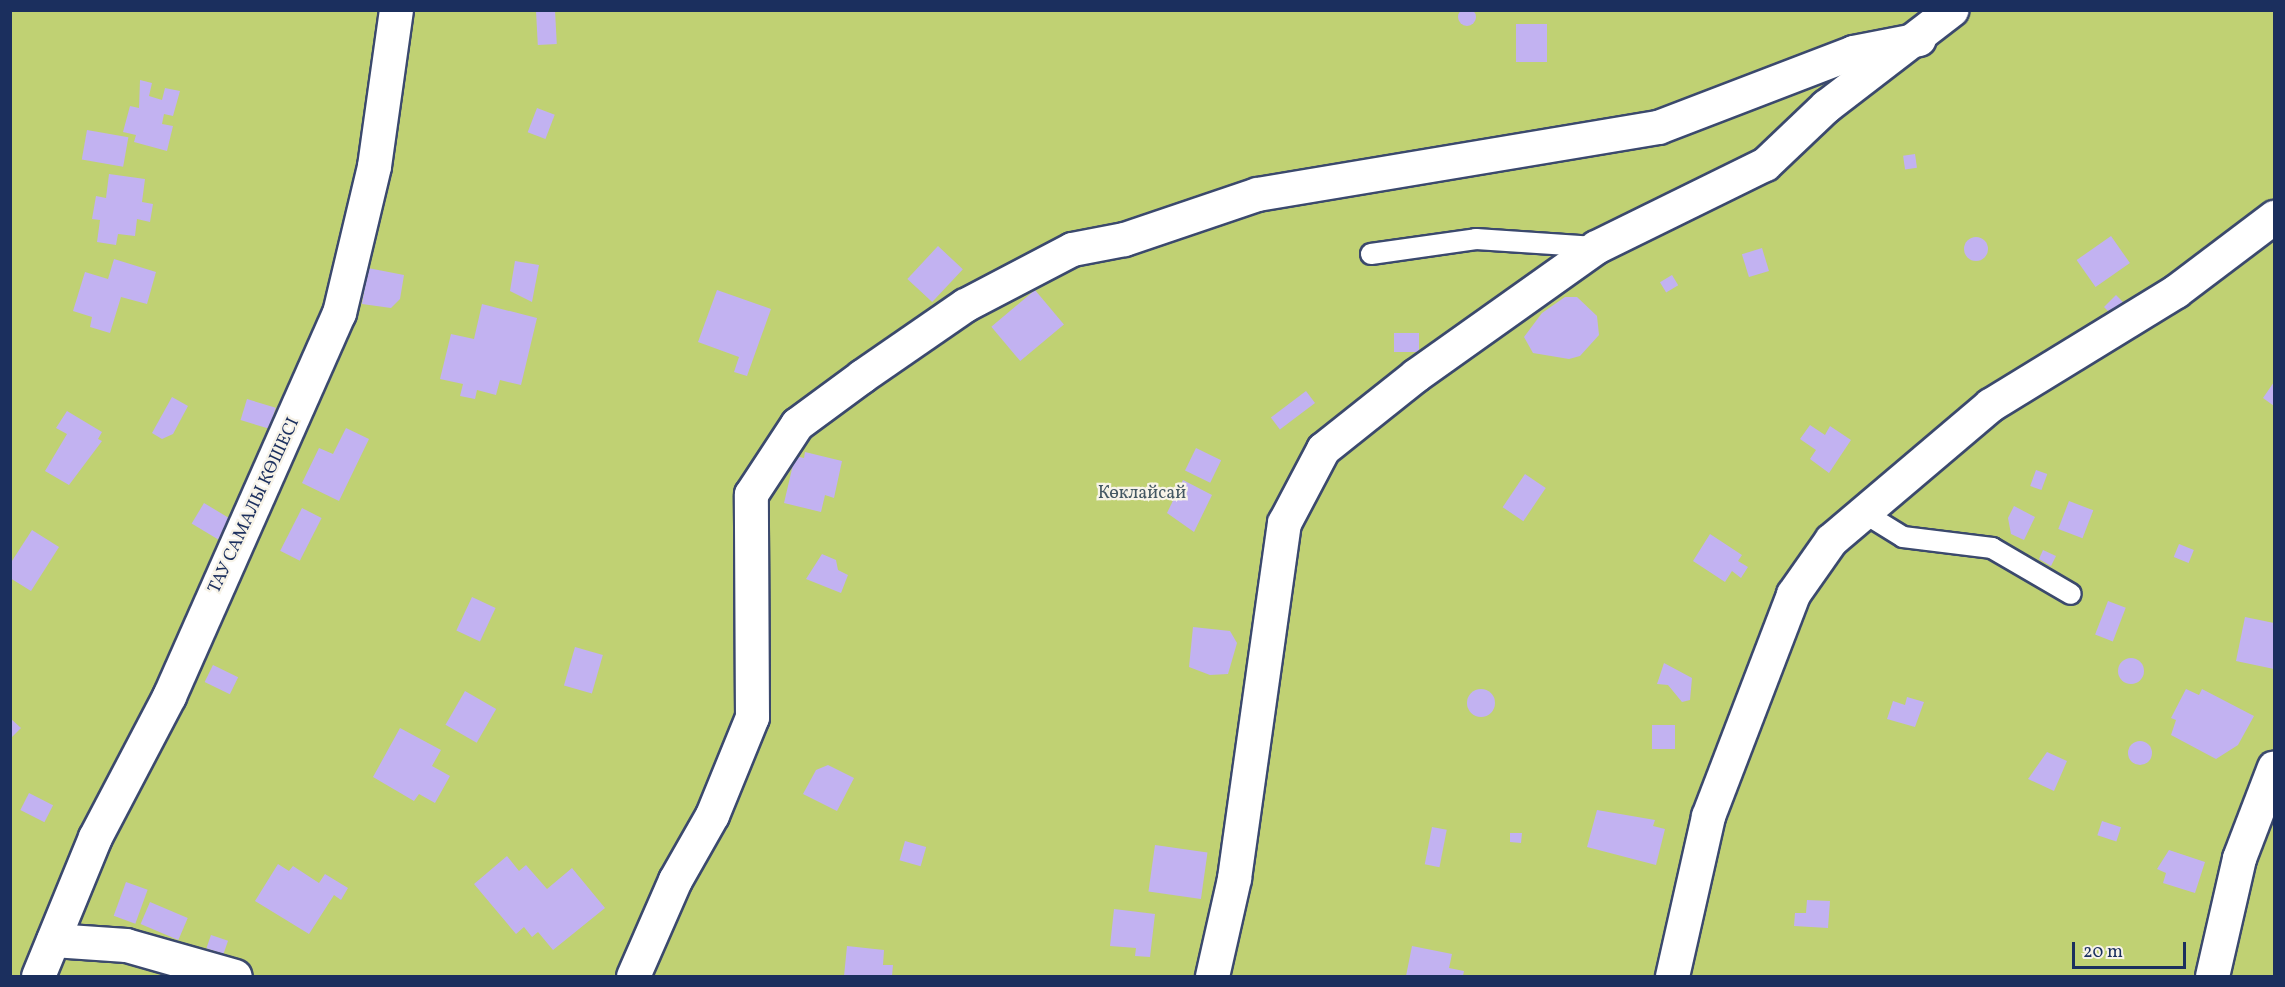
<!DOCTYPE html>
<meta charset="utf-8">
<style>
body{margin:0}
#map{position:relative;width:2285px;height:987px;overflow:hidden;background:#f1dec0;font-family:Vollkorn,serif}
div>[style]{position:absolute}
.green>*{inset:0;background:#c0d173;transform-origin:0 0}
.building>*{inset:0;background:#c2b2f1;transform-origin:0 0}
.round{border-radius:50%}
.roads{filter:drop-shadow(2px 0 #3b496d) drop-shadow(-2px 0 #3b496d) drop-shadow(0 2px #3b496d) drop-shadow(0 -2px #3b496d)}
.lane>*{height:20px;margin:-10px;padding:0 10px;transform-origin:10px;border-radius:10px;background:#fff}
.street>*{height:33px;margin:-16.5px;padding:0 16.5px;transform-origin:16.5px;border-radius:16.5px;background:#fff}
.secondary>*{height:33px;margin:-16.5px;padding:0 16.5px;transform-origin:16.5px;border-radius:16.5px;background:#fff}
span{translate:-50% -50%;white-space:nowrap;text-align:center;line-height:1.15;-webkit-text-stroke:4.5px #f7f3e8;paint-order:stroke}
.park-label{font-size:18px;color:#445863}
.street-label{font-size:18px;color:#1b2f5e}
.frame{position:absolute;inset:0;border:12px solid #1b2f5e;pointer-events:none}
.scale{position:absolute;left:2072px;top:942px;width:114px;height:27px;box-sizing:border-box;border:3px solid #1b2f5e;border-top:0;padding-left:8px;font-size:18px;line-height:21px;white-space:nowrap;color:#1b2f5e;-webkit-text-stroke:4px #f7f3e8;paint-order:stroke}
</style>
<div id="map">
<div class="green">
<div style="left:11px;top:11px;width:2263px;height:965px"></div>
</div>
<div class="building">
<div class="round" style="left:1458px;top:8px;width:18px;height:18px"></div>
<div style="left:555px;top:10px;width:34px;height:19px;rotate:87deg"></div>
<div style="left:1516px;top:24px;width:31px;height:38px"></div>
<div style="clip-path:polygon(140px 80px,152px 83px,149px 96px,162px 100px,165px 88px,180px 91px,173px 116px,164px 114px,162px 124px,173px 126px,167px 151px,134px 142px,136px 135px,123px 132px,130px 106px,139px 108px)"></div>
<div style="left:537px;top:108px;width:19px;height:26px;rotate:21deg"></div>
<div style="left:87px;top:130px;width:42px;height:30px;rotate:10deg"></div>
<div style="left:1915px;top:154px;width:14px;height:12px;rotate:82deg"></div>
<div style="clip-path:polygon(109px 174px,145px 179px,142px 202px,153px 204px,150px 222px,137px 219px,135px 236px,118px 234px,116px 245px,97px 242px,100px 220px,92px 219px,96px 196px,106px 198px)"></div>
<div style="left:2111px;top:236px;width:33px;height:42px;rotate:55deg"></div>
<div class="round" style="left:1964px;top:237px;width:24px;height:24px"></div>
<div style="left:938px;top:246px;width:34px;height:45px;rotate:43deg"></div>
<div style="left:1762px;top:248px;width:24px;height:21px;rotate:73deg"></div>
<div style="clip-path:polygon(114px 259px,156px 272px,147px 304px,121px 297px,110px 333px,90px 327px,92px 317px,73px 311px,85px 272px,108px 279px)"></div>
<div style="clip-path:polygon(515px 261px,539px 265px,532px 302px,510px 291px)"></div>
<div style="clip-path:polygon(368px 268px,404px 275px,400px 299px,391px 308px,362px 304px)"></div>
<div style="left:1672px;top:275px;width:12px;height:14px;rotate:59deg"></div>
<div style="clip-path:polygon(717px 290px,771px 309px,747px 376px,734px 372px,739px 357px,698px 342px)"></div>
<div style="left:1035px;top:290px;width:45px;height:57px;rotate:50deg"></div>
<div style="left:2116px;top:295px;width:13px;height:17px;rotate:45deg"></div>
<div style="clip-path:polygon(1565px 297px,1577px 297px,1597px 316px,1599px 335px,1580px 356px,1569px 359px,1533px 353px,1524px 337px,1542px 313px)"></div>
<div style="clip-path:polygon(482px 304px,537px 318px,521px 385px,500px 380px,496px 395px,477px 390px,475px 399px,460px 396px,463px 384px,440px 379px,451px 334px,474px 339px)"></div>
<div style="left:1394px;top:333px;width:25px;height:19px"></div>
<div style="clip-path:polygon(2274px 382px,2274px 406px,2263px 398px)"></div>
<div style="left:1306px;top:391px;width:15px;height:44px;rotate:53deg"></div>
<div style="clip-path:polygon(172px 397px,188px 406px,173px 434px,162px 439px,152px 433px)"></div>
<div style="left:247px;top:399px;width:30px;height:22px;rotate:17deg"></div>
<div style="clip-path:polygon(67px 411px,102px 432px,98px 439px,102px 441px,69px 485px,45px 471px,67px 434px,56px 428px)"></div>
<div style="clip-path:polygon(1810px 425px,1825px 435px,1830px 426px,1851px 440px,1829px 473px,1810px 459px,1816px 450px,1800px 439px)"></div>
<div style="clip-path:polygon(346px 428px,369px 439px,339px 501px,302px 483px,319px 448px,333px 454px)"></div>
<div style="left:1196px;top:448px;width:28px;height:25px;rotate:26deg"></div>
<div style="clip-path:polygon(805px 452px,842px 461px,834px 498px,825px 495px,821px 512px,784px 503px,795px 456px,804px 458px)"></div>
<div style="left:2036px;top:470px;width:12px;height:17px;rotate:20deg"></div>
<div style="left:1525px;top:474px;width:25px;height:40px;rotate:34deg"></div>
<div style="clip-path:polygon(1183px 480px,1212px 495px,1194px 532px,1167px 513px)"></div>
<div style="left:2069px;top:501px;width:26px;height:30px;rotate:21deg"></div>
<div style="left:204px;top:503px;width:31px;height:24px;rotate:31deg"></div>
<div style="clip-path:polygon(2014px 506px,2035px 517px,2024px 540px,2011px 534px,2008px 518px)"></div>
<div style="left:302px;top:508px;width:22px;height:48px;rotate:27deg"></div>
<div style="clip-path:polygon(32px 530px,59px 547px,31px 591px,10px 578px,10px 564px)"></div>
<div style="clip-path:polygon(1710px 534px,1742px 555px,1738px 561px,1748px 567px,1741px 578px,1732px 571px,1725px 582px,1693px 561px)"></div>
<div style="left:2179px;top:544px;width:16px;height:14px;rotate:22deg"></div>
<div style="clip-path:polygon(2043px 550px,2056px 556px,2051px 566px,2039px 559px)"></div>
<div style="clip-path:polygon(822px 554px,836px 560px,838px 570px,848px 575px,841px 593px,806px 579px)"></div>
<div style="left:472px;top:597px;width:26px;height:37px;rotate:25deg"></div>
<div style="left:2108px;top:601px;width:19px;height:36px;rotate:21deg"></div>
<div style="clip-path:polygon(2245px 617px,2274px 623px,2274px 669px,2236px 661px)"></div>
<div style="clip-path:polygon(1193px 627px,1230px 631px,1237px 643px,1228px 674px,1210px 675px,1189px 667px)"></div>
<div style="left:575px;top:647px;width:29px;height:40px;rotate:16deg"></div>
<div class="round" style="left:2118px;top:658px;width:26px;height:26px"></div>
<div style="clip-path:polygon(1664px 663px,1692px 678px,1690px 700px,1682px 702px,1668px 685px,1657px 684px)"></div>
<div style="left:213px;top:665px;width:28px;height:19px;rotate:26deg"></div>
<div class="round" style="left:1467px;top:689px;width:28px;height:28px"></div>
<div style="clip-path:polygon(2186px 689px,2199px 695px,2202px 689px,2254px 716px,2238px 745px,2216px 759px,2171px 735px,2176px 720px,2171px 718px)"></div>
<div style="left:465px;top:691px;width:36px;height:39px;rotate:30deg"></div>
<div style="clip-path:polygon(1907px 697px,1924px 702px,1915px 727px,1887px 719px,1893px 701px,1905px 705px)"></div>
<div style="clip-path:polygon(10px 718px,21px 728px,10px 739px)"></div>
<div style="left:1652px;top:725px;width:23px;height:24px"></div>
<div style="clip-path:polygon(400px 728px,441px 750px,432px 766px,450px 776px,435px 803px,419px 794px,414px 801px,373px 777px)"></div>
<div class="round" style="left:2128px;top:741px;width:24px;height:24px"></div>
<div style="clip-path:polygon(2047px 752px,2067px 761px,2054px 791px,2028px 779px)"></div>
<div style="clip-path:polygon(828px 765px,854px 778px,837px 811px,803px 794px,816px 770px)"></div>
<div style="left:29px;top:793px;width:27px;height:19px;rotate:27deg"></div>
<div style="clip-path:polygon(1597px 810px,1655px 820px,1653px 826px,1665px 829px,1656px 865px,1587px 847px)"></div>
<div style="left:2102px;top:821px;width:20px;height:15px;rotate:18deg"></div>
<div style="left:1432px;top:827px;width:15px;height:38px;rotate:11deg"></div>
<div style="clip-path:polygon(1510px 833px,1522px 833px,1521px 843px,1510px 842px)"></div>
<div style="left:905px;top:841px;width:22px;height:20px;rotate:16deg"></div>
<div style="left:1155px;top:845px;width:53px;height:47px;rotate:8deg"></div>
<div style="clip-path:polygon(2169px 850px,2205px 862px,2195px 893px,2163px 883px,2166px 873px,2157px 869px)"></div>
<div style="clip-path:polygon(507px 856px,519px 871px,526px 865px,547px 889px,572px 868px,605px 908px,553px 950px,538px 932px,532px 937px,524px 927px,516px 934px,474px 884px)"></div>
<div style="clip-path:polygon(278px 864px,289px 871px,293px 866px,319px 883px,325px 874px,348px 888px,341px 900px,334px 895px,309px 934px,255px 901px)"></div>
<div style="left:126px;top:882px;width:23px;height:36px;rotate:20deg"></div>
<div style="clip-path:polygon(1807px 900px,1830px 901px,1828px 928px,1794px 926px,1795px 913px,1806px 913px)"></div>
<div style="left:150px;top:902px;width:41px;height:24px;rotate:23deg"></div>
<div style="clip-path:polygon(1114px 909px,1155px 914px,1150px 957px,1135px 956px,1136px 948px,1110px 946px)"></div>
<div style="left:211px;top:935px;width:18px;height:14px;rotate:19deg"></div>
<div style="clip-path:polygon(847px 946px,884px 950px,883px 965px,893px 965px,892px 976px,844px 976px)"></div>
<div style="clip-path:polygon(1412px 946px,1452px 954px,1449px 968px,1464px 971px,1463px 976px,1406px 976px)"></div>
</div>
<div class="roads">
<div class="lane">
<div style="left:1371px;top:254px;width:106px;rotate:-8.1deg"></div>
<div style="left:1476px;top:239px;width:119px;rotate:3.8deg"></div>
<div style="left:1861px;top:511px;width:49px;rotate:31.8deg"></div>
<div style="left:1903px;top:537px;width:90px;rotate:7deg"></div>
<div style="left:1992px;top:548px;width:91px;rotate:30.2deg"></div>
</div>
<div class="street">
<div style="left:53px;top:940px;width:73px;rotate:3.9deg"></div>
<div style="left:126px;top:945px;width:113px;rotate:15.9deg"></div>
<div style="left:633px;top:976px;width:105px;rotate:-66.4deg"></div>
<div style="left:675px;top:880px;width:75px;rotate:-60.4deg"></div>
<div style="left:712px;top:815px;width:106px;rotate:-67.8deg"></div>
<div style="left:752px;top:717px;width:223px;rotate:-90.3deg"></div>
<div style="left:751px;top:494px;width:84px;rotate:-56.7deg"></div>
<div style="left:797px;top:424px;width:81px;rotate:-36.4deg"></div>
<div style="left:862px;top:376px;width:125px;rotate:-34.6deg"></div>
<div style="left:965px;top:305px;width:121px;rotate:-27.6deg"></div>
<div style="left:1072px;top:249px;width:53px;rotate:-10.9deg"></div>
<div style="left:1124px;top:239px;width:140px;rotate:-18.7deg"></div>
<div style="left:1257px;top:194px;width:407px;rotate:-9.5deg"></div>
<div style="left:1658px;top:127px;width:209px;rotate:-21deg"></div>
<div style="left:1853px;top:52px;width:67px;rotate:-11.1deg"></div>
<div style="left:1212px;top:976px;width:100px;rotate:-77.3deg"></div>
<div style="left:1234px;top:878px;width:359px;rotate:-82deg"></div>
<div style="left:1284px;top:523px;width:84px;rotate:-62.2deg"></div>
<div style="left:1323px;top:449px;width:119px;rotate:-38.5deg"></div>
<div style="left:1416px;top:375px;width:221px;rotate:-35.4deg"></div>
<div style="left:1596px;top:247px;width:188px;rotate:-26.2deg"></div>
<div style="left:1765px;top:164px;width:84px;rotate:-43.6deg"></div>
<div style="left:1826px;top:106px;width:158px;rotate:-37.5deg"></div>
<div style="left:1672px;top:976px;width:164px;rotate:-77.3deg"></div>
<div style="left:1708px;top:816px;width:238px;rotate:-69deg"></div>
<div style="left:1793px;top:594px;width:66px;rotate:-54.9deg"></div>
<div style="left:1831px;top:540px;width:209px;rotate:-40.3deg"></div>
<div style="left:1990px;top:405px;width:218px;rotate:-31.5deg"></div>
<div style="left:2176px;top:291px;width:123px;rotate:-37.1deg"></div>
<div style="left:2212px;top:976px;width:121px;rotate:-77.1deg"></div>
<div style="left:2239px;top:858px;width:97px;rotate:-69deg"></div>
</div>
<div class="secondary">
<div style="left:38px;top:976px;width:150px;rotate:-67.7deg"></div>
<div style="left:95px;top:837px;width:159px;rotate:-62.3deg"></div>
<div style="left:169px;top:696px;width:419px;rotate:-66.1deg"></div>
<div style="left:339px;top:313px;width:151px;rotate:-76.6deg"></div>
<div style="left:374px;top:166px;width:158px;rotate:-82deg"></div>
</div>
</div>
<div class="park-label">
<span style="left:1142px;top:494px">Көклайсай</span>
</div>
<div class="street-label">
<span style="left:255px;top:506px;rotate:-65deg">ТАУ САМАЛЫ КӨШЕСІ</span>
</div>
<div class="frame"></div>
<div class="scale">20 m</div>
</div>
